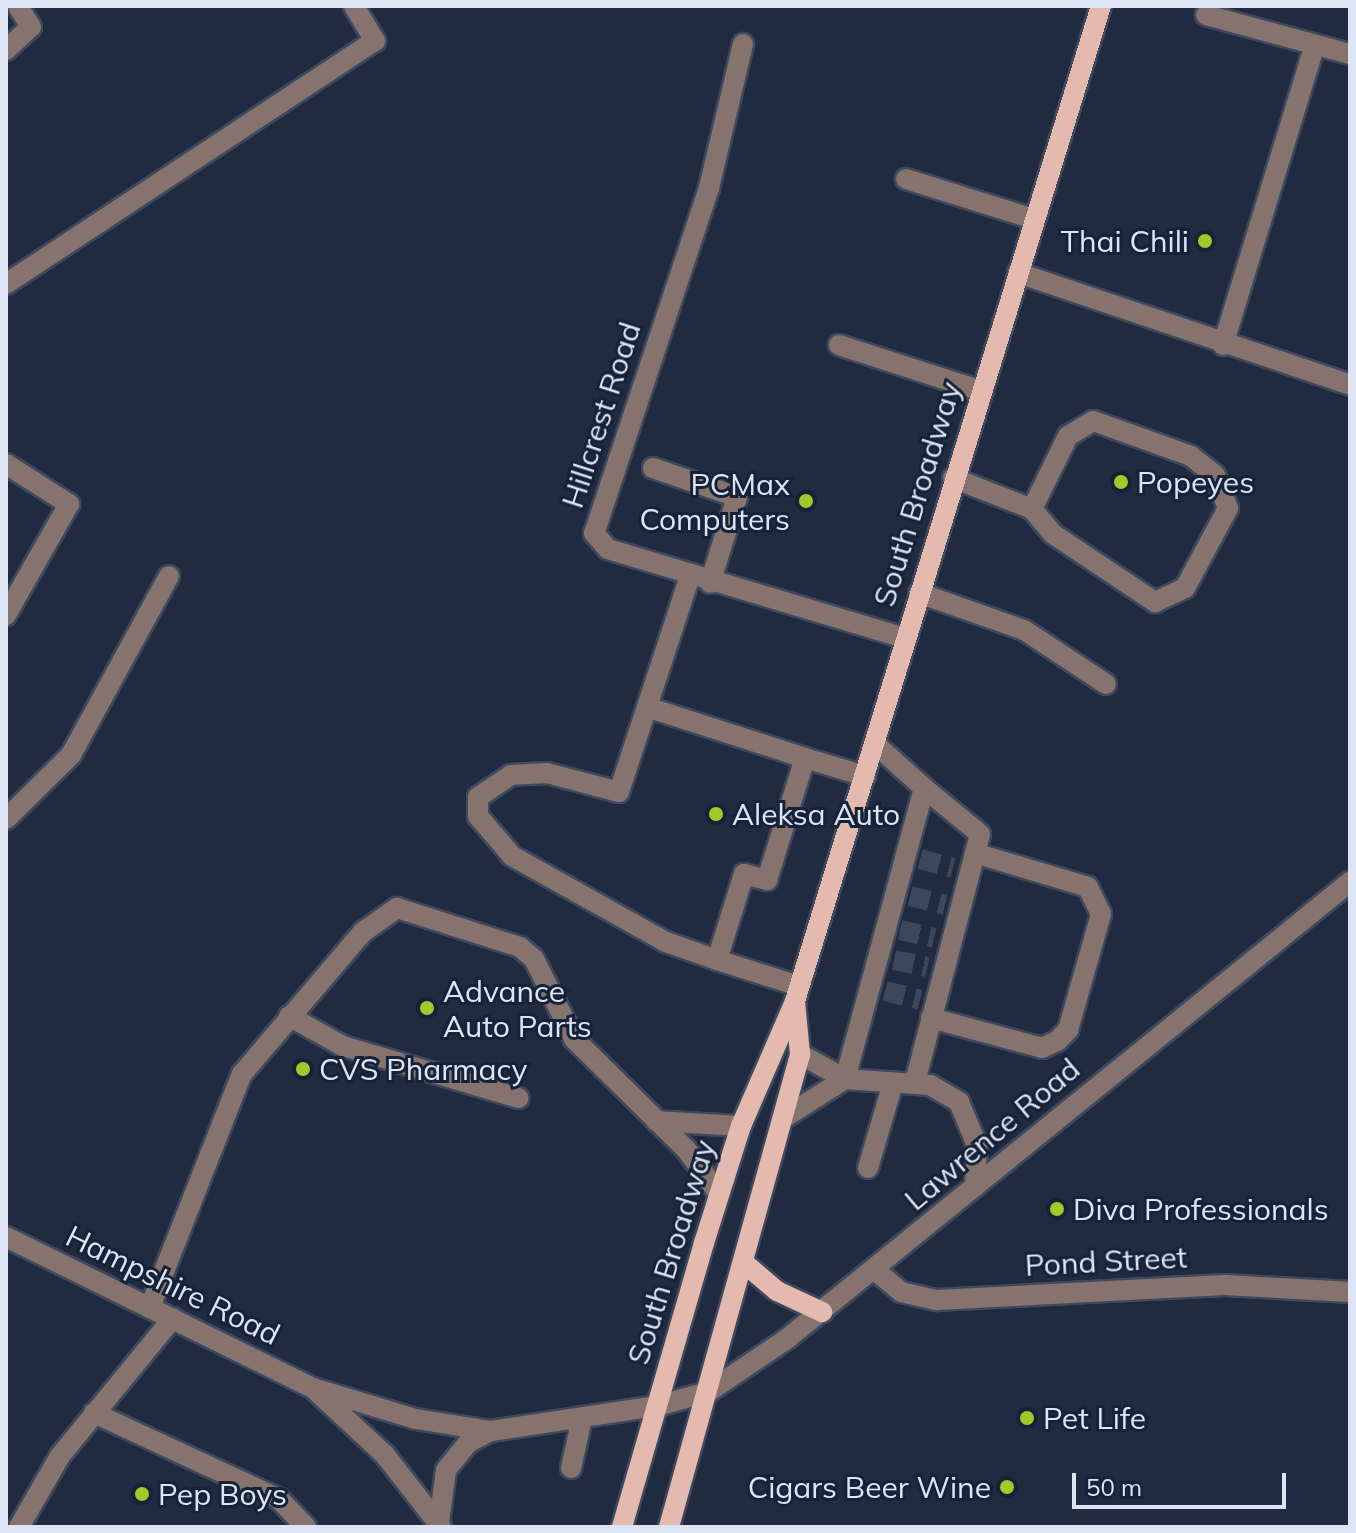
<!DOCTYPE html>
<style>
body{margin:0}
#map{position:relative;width:1356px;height:1533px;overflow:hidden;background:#202b42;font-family:Mulish,sans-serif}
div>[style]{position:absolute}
.minor-tunnel>*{height:20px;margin-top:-10px;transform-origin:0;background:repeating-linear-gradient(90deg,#3c475d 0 20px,transparent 0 30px)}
.roads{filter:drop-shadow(2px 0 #3e495e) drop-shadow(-2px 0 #3e495e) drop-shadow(0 2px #3e495e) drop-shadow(0 -2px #3e495e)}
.minor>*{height:20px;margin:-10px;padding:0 10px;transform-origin:10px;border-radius:10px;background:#87736d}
.major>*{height:20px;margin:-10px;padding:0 10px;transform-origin:10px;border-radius:10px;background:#e4baaf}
.dots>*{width:22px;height:22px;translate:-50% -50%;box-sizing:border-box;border:4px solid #162237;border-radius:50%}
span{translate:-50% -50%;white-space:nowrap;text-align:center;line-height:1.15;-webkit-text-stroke:6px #162237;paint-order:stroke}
.poi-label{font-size:30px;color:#dde5f4}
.right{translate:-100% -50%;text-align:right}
.left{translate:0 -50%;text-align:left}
.street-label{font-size:30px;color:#dde5f4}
.frame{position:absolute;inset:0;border:8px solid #dde5f4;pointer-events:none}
.scale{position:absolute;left:1072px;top:1473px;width:214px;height:36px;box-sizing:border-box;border:4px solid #dde5f4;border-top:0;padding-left:10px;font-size:24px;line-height:28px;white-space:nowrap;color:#dde5f4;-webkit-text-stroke:6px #162237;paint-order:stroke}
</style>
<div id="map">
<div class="minor-tunnel">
<div style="left:920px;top:859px;width:34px;rotate:15deg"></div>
<div style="left:910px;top:896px;width:36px;rotate:14deg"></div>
<div style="left:900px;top:930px;width:35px;rotate:13deg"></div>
<div style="left:894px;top:960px;width:34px;rotate:12deg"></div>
<div style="left:885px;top:991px;width:36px;rotate:14deg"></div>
</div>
<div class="roads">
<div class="minor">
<div style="left:1206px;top:15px;width:149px;rotate:15.2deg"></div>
<div style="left:743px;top:44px;width:148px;rotate:103.3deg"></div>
<div style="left:709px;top:188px;width:364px;rotate:108.4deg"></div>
<div style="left:594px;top:533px;width:21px;rotate:49deg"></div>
<div style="left:608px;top:549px;width:309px;rotate:16.7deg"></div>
<div style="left:6px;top:50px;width:34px;rotate:-43deg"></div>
<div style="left:31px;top:27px;width:25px;rotate:-122deg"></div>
<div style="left:906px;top:179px;width:134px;rotate:17.4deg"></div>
<div style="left:1018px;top:273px;width:350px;rotate:18.6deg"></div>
<div style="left:6px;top:284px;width:442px;rotate:-33.4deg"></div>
<div style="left:375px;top:41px;width:41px;rotate:-121deg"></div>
<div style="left:839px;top:345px;width:149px;rotate:17.9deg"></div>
<div style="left:1223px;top:345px;width:311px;rotate:-73deg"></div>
<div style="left:6px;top:464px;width:75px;rotate:32.4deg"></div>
<div style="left:69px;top:504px;width:128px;rotate:119.6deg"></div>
<div style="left:653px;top:468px;width:89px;rotate:19deg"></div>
<div style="left:737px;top:497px;width:90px;rotate:107.4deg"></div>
<div style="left:953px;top:478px;width:85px;rotate:21.4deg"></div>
<div style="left:1032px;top:509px;width:33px;rotate:50deg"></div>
<div style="left:1053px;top:534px;width:123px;rotate:33.7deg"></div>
<div style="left:1155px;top:602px;width:33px;rotate:-25deg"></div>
<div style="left:1185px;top:588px;width:91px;rotate:-61.7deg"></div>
<div style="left:1228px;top:508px;width:35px;rotate:-112deg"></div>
<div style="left:1215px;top:475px;width:31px;rotate:-142deg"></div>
<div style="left:1191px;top:456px;width:104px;rotate:-160.3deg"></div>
<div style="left:1093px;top:421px;width:29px;rotate:149deg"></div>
<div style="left:1068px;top:436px;width:81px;rotate:116.3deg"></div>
<div style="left:690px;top:576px;width:227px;rotate:108.2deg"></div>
<div style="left:619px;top:792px;width:74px;rotate:-165.2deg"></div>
<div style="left:547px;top:773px;width:36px;rotate:177deg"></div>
<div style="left:511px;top:775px;width:40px;rotate:146deg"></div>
<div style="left:478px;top:797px;width:19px;rotate:90deg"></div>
<div style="left:478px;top:816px;width:52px;rotate:49.6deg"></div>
<div style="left:512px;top:856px;width:176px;rotate:29.2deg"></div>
<div style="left:666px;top:942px;width:54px;rotate:19.4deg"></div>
<div style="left:919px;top:593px;width:111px;rotate:19.4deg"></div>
<div style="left:1024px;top:630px;width:98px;rotate:33.4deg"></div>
<div style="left:647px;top:707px;width:166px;rotate:17.9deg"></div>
<div style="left:6px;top:819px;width:91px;rotate:-44.6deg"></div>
<div style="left:71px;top:755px;width:204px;rotate:-61.3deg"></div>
<div style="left:799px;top:986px;width:86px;rotate:-162.4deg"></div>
<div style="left:717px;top:960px;width:90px;rotate:-72.6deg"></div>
<div style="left:744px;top:874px;width:24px;rotate:15deg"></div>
<div style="left:767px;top:880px;width:128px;rotate:-72.7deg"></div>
<div style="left:805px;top:758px;width:63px;rotate:16.7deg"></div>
<div style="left:289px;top:1016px;width:62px;rotate:29.1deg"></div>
<div style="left:343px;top:1046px;width:183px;rotate:16.5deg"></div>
<div style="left:931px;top:1018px;width:115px;rotate:15.1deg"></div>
<div style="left:1042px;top:1048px;width:17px;rotate:-25deg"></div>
<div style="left:1057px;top:1041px;width:16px;rotate:-45deg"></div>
<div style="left:1068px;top:1030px;width:121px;rotate:-74.1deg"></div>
<div style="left:1101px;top:914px;width:30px;rotate:-116deg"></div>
<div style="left:1088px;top:887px;width:118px;rotate:-163.3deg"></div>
<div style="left:800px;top:1054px;width:51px;rotate:29.1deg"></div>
<div style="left:845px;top:1079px;width:85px;rotate:4deg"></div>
<div style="left:930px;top:1085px;width:34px;rotate:30deg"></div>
<div style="left:959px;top:1102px;width:47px;rotate:67.3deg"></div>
<div style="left:977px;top:1145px;width:42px;rotate:92.7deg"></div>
<div style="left:915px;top:1082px;width:256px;rotate:-75.3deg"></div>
<div style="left:980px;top:834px;width:72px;rotate:-140.6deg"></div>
<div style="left:782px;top:1119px;width:75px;rotate:-32.4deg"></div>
<div style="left:845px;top:1079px;width:302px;rotate:-74.8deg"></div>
<div style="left:924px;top:788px;width:67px;rotate:-138deg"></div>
<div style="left:656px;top:1121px;width:85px;rotate:3.4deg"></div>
<div style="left:868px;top:1168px;width:89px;rotate:-73.6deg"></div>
<div style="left:6px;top:1237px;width:342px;rotate:26.2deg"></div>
<div style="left:313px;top:1388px;width:108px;rotate:16.8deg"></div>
<div style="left:416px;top:1419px;width:76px;rotate:9.1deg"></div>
<div style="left:491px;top:1431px;width:168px;rotate:-8.6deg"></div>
<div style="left:657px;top:1406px;width:53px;rotate:-15.4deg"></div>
<div style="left:708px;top:1392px;width:97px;rotate:-34deg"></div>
<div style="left:788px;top:1338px;width:724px;rotate:-39.06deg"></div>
<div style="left:875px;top:1270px;width:34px;rotate:40deg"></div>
<div style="left:901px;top:1292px;width:37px;rotate:13deg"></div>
<div style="left:937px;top:1300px;width:288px;rotate:-3deg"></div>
<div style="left:1225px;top:1285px;width:125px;rotate:3.2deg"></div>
<div style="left:150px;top:1307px;width:251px;rotate:-68.5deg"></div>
<div style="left:242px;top:1074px;width:187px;rotate:-49.6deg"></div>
<div style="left:363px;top:932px;width:42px;rotate:-35.2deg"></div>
<div style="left:397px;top:908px;width:129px;rotate:17.6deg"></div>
<div style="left:520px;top:947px;width:18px;rotate:41deg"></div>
<div style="left:534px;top:959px;width:89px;rotate:63.4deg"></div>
<div style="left:574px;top:1039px;width:157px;rotate:44.5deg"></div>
<div style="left:686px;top:1149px;width:56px;rotate:53.7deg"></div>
<div style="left:316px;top:1391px;width:94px;rotate:42.8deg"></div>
<div style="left:385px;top:1455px;width:91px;rotate:52.1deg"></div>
<div style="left:94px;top:1413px;width:204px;rotate:24.9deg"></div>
<div style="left:279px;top:1499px;width:39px;rotate:46deg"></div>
<div style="left:571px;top:1468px;width:46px;rotate:-77.5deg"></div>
<div style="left:439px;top:1523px;width:53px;rotate:-82.5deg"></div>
<div style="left:446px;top:1470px;width:35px;rotate:-51deg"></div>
<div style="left:468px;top:1443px;width:26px;rotate:-28deg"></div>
<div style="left:19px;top:1527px;width:82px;rotate:-60deg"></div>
<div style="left:60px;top:1456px;width:178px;rotate:-50.7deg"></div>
</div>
<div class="major">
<div style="left:744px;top:1263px;width:43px;rotate:40.3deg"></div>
<div style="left:777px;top:1291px;width:50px;rotate:25deg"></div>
<div style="left:622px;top:1527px;width:296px;rotate:-73.9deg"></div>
<div style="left:704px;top:1243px;width:123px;rotate:-72.5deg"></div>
<div style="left:741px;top:1126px;width:136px;rotate:-66.6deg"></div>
<div style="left:795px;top:1001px;width:1041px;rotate:-72.91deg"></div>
<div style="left:669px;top:1527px;width:491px;rotate:-74.5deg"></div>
<div style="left:800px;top:1054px;width:53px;rotate:-95.4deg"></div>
</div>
</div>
<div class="dots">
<div style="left:1205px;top:241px;background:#a1c92a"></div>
<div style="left:1121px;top:482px;background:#a1c92a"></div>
<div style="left:806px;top:501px;background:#a1c92a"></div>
<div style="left:716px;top:814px;background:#a1c92a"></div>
<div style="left:427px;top:1008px;background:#a1c92a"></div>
<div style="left:303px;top:1069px;background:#a1c92a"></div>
<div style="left:1057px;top:1209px;background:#a1c92a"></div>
<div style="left:1027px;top:1418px;background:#a1c92a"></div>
<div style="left:1007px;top:1487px;background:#a1c92a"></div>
<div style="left:142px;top:1494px;background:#a1c92a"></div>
</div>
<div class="poi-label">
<span class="right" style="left:1189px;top:241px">Thai Chili</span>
<span class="left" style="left:1137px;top:482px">Popeyes</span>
<span class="right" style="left:790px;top:501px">PCMax<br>Computers</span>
<span class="left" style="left:732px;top:814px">Aleksa Auto</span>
<span class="left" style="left:443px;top:1008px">Advance<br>Auto Parts</span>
<span class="left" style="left:319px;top:1069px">CVS Pharmacy</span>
<span class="left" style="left:1073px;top:1209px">Diva Professionals</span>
<span class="left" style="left:1043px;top:1418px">Pet Life</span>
<span class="right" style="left:991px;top:1487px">Cigars Beer Wine</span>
<span class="left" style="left:158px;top:1494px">Pep Boys</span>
</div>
<div class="street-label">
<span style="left:601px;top:415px;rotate:-72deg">Hillcrest Road</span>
<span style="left:917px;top:494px;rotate:-73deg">South Broadway</span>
<span style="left:992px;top:1134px;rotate:-40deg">Lawrence Road</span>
<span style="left:671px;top:1252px;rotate:-73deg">South Broadway</span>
<span style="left:1106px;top:1261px;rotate:-3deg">Pond Street</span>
<span style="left:173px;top:1285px;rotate:26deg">Hampshire Road</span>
</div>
<div class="frame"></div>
<div class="scale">50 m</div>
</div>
